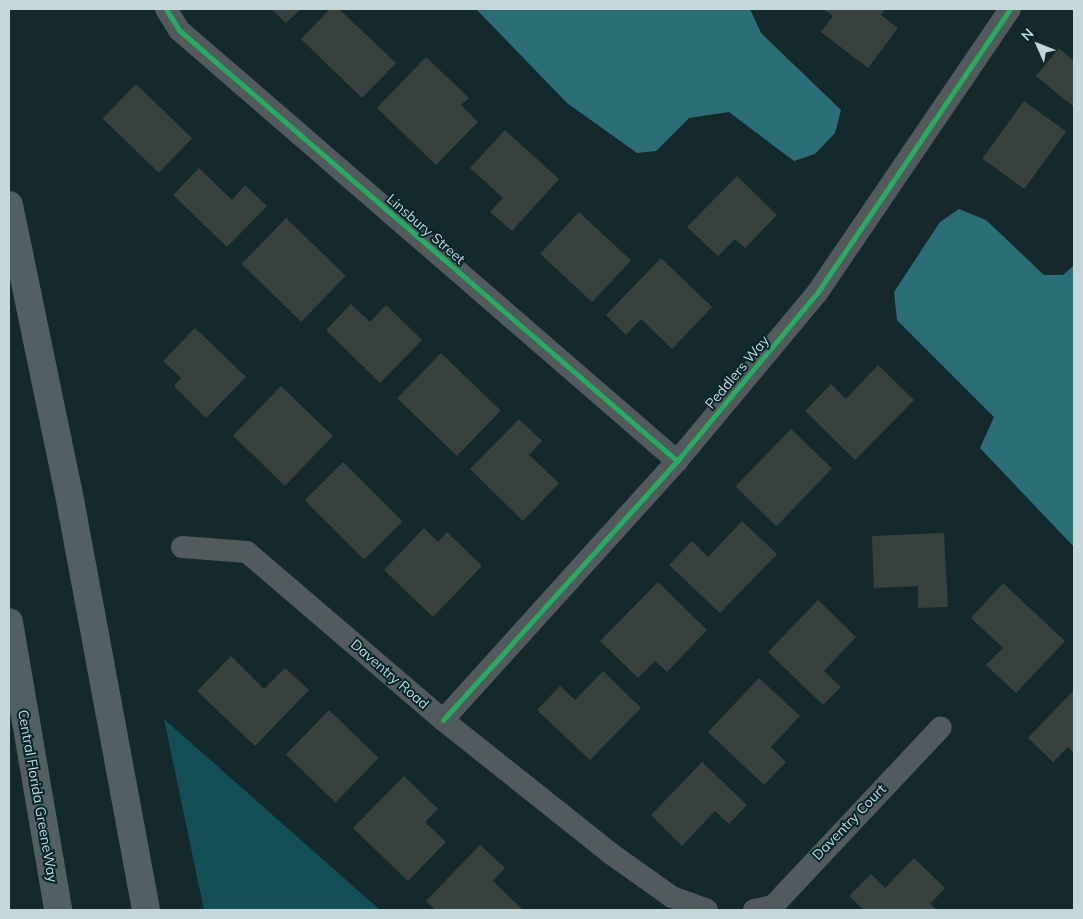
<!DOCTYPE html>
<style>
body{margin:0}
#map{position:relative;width:1083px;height:919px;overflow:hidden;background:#14292c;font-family:Mulish,sans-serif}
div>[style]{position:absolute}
.green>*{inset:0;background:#134f57}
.water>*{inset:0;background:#2c6e78}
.building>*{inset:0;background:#39413e;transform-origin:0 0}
.minor>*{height:22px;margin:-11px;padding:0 11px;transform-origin:11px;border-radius:11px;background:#535a5c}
.motorway>*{height:28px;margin:-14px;padding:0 14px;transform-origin:14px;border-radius:14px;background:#536063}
.cycleway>*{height:5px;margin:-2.5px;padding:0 2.5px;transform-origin:2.5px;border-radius:2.5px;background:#26ab63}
span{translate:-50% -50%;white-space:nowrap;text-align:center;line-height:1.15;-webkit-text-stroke:4px #00262c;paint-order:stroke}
.street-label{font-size:14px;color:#c4d8db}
.frame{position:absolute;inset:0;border:10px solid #c4d8db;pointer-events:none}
.north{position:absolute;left:1013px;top:20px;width:50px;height:50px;-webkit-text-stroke:4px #00262c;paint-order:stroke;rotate:314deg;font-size:14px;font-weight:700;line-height:20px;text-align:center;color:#c4d8db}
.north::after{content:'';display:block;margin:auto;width:18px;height:22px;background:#c4d8db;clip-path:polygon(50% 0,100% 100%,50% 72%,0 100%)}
</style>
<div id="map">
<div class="green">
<div style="clip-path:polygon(164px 719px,380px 910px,204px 910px)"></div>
</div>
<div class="water">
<div style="clip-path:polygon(476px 9px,750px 9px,761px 33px,841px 110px,835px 133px,815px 154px,794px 161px,729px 112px,689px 118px,656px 151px,637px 153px,567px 103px)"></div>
<div style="clip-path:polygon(959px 209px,986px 220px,1044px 275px,1063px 275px,1074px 265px,1074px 547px,980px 448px,994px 417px,897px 320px,894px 292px,940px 222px)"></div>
</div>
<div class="building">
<div style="clip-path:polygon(271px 9px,301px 9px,286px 23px)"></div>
<div style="clip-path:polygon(330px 9px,339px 9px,396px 63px,362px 98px,301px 39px)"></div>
<div style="clip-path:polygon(823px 9px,885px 9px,881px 15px,898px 28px,868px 68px,821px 32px,833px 16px)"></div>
<div style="clip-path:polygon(1059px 48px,1074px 61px,1074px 107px,1036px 76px)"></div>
<div style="clip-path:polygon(426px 57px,469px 98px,461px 105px,478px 122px,436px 165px,377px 108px)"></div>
<div style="left:136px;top:84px;width:78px;height:48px;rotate:44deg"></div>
<div style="left:1024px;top:101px;width:52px;height:71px;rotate:36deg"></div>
<div style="clip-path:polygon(505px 130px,559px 179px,512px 231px,490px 212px,503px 198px,470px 168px)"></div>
<div style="clip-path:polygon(199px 168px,232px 200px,245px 185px,267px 206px,227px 247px,173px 195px)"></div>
<div style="clip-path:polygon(737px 176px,777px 215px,745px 248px,735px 239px,718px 256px,687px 227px)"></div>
<div style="left:579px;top:212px;width:71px;height:57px;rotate:43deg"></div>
<div style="left:286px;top:218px;width:83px;height:64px;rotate:44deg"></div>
<div style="clip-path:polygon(661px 258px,712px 307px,672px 349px,641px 319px,626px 335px,606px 315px)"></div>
<div style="clip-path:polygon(351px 304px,370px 322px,386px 305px,422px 340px,380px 383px,326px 330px)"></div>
<div style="clip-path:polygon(195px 328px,246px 377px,206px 418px,174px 386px,181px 378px,163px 361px)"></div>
<div style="left:441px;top:353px;width:83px;height:63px;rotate:44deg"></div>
<div style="clip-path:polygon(878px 365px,914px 400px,855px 460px,805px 411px,831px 384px,846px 399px)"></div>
<div style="left:281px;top:386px;width:72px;height:69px;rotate:44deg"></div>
<div style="clip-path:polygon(519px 419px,542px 441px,529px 455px,559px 483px,523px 521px,470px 469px)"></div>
<div style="left:791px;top:429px;width:57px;height:80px;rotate:44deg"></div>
<div style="left:343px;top:462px;width:84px;height:54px;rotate:45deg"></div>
<div style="clip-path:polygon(742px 521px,777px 554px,720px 613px,669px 565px,692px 541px,708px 557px)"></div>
<div style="clip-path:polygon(424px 528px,438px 542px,447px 532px,482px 566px,433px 617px,384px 570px)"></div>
<div style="clip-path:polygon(944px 533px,948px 607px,918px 608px,918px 586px,874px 588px,872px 536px)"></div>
<div style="clip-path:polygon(658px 582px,707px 630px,667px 672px,655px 661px,638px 678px,600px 641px)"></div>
<div style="clip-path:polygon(1003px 583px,1065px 641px,1016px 693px,986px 665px,1003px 648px,971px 618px)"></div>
<div style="clip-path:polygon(818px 600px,856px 637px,824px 671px,841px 687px,823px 705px,768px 652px)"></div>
<div style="clip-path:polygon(231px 656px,264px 689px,285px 668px,309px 690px,255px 746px,197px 691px)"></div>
<div style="clip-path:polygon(603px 671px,641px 708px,590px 760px,537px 710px,560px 686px,575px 700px)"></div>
<div style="clip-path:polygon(759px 678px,800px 716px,771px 747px,786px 762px,764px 785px,708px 732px)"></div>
<div style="clip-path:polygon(1074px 690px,1074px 753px,1068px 747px,1053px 762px,1028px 738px)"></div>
<div style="left:329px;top:710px;width:69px;height:62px;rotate:44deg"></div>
<div style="clip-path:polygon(702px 762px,747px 805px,729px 824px,715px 811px,682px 846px,651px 815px)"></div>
<div style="clip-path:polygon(404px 776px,438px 809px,425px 822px,446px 842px,408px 881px,353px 828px)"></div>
<div style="clip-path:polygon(480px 845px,505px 868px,493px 881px,523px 910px,435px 910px,426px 901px)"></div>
<div style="clip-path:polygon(914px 858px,945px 888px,930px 904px,937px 910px,864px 910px,849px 896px,871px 874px,885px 888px)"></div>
</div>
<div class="minor">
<div style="left:166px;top:9px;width:25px;rotate:58deg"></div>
<div style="left:179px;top:30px;width:659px;rotate:40.87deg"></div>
<div style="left:182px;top:547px;width:65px;rotate:4.4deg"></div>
<div style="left:247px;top:552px;width:258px;rotate:40.6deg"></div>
<div style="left:443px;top:720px;width:213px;rotate:38.5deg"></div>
<div style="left:610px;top:853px;width:76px;rotate:35.4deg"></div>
<div style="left:672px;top:897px;width:37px;rotate:20deg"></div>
<div style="left:443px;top:720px;width:349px;rotate:-47.9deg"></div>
<div style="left:677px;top:461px;width:219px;rotate:-50.2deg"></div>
<div style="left:817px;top:293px;width:343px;rotate:-55.8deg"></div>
<div style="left:754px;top:910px;width:19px;rotate:-12deg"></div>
<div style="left:773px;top:906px;width:245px;rotate:-46.8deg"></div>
</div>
<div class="motorway">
<div style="left:9px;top:205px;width:290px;rotate:78.3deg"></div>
<div style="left:68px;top:489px;width:428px;rotate:79.5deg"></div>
<div style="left:9px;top:622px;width:292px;rotate:80.3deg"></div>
</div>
<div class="cycleway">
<div style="left:166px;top:9px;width:25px;rotate:58deg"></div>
<div style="left:179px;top:30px;width:659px;rotate:40.87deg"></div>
<div style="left:443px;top:720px;width:349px;rotate:-47.9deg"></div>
<div style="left:677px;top:461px;width:219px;rotate:-50.2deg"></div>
<div style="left:817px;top:293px;width:343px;rotate:-55.8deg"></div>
</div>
<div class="street-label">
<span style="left:426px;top:229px;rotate:41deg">Linsbury Street</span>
<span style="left:737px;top:372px;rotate:-50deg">Peddlers Way</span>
<span style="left:390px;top:674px;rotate:41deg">Daventry Road</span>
<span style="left:38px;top:796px;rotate:80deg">Central Florida GreeneWay</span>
<span style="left:849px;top:822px;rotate:-46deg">Daventry Court</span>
</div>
<div class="frame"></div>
<div class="north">N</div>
</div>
